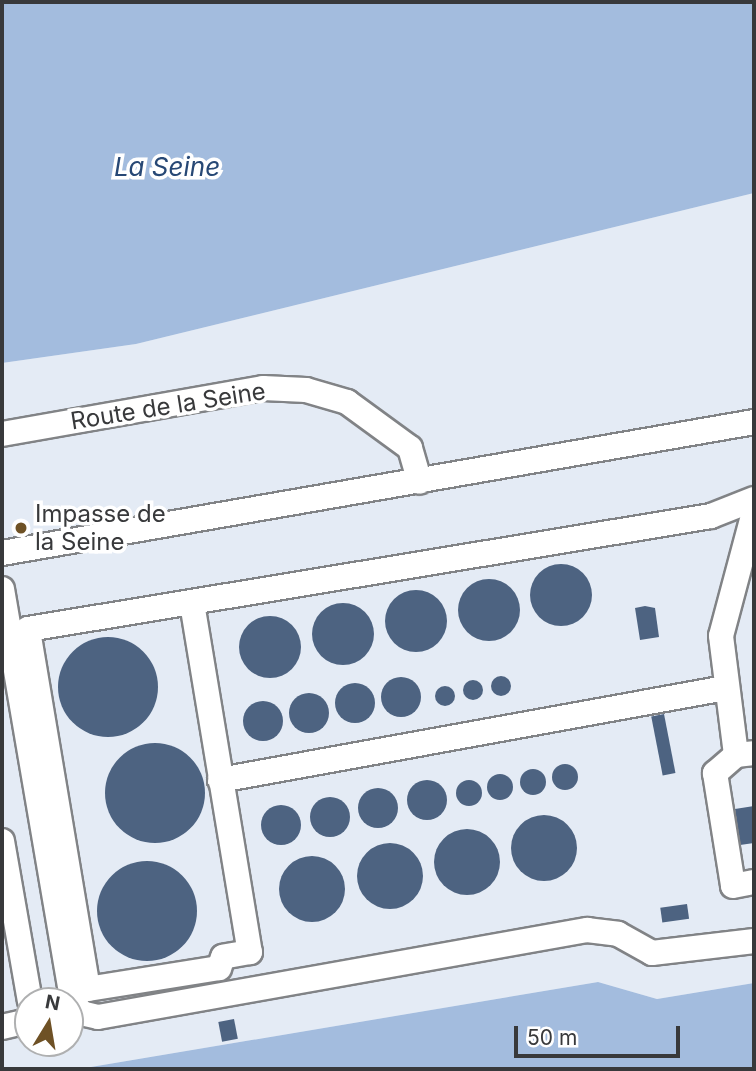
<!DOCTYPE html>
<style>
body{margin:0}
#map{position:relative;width:756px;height:1071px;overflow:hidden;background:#f5f7fa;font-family:Inter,sans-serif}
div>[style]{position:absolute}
.built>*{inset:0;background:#e4ebf5}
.water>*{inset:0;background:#a3bcde}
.building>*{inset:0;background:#4d6381;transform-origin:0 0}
.round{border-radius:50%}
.roads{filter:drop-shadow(2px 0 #818386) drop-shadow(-2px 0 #818386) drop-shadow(0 2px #818386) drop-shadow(0 -2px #818386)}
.minor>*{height:24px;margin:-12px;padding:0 12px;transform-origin:12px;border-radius:12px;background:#fff}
.dots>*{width:19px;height:19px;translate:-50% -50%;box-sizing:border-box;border:4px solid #fff;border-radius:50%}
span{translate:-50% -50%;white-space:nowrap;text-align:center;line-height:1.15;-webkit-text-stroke:7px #fff;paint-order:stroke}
.street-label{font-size:24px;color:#38393b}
.poi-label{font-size:24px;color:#38393b}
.left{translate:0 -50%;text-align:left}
.water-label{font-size:26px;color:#274875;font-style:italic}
.frame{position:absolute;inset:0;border:4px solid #38393b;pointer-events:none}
.north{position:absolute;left:14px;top:987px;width:70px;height:70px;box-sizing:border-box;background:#fff;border:2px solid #afb0b1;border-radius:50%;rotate:11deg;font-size:19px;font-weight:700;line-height:28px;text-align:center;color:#38393b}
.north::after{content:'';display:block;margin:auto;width:24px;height:32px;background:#6e5125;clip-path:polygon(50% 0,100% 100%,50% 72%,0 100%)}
.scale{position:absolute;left:514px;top:1026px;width:166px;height:32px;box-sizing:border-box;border:4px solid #38393b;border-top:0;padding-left:9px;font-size:21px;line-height:24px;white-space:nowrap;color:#38393b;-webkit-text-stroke:5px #fff;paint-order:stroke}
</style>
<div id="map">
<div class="built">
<div style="clip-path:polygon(evenodd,754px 193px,754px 983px,657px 999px,598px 982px,79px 1069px,2px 1069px,2px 363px,136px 344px,754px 193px,28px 1001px,70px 1001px,70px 1043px,28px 1043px,28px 1001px)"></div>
</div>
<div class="water">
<div style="clip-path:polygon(2px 2px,754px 2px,754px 193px,136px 344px,2px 363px)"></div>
<div style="clip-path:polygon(598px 982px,657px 999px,754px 983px,754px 1069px,79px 1069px)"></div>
</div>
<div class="building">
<div class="round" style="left:530px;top:564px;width:62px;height:62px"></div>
<div class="round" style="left:458px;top:579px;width:62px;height:62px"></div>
<div class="round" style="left:385px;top:590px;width:62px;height:62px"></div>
<div class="round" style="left:312px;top:603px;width:62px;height:62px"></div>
<div style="clip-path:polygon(645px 606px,655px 608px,659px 637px,640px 640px,635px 608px)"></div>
<div class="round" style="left:239px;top:616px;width:62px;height:62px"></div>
<div class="round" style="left:58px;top:637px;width:100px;height:100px"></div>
<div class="round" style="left:491px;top:676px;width:20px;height:20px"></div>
<div class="round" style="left:381px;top:677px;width:40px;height:40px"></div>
<div class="round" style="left:463px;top:680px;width:20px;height:20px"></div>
<div class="round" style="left:335px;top:683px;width:40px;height:40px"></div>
<div class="round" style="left:435px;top:686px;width:20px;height:20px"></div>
<div class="round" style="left:289px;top:693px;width:40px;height:40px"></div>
<div class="round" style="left:243px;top:701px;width:40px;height:40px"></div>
<div style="left:664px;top:714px;width:60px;height:13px;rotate:79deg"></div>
<div class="round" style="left:105px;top:743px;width:100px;height:100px"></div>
<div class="round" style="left:552px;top:764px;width:26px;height:26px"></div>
<div class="round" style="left:520px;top:769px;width:26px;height:26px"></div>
<div class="round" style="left:487px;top:774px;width:26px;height:26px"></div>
<div class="round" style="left:456px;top:780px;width:26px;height:26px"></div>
<div class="round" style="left:407px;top:780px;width:40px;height:40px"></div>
<div class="round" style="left:358px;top:788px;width:40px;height:40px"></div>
<div class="round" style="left:310px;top:797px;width:40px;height:40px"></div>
<div class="round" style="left:261px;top:805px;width:40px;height:40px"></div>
<div style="clip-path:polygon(754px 806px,754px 843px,740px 845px,735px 809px)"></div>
<div class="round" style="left:511px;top:815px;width:66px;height:66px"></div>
<div class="round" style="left:434px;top:829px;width:66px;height:66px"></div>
<div class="round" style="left:357px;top:843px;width:66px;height:66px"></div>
<div class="round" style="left:279px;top:856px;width:66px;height:66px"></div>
<div class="round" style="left:97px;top:861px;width:100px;height:100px"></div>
<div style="left:687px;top:904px;width:15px;height:27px;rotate:82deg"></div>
<div style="left:234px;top:1019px;width:20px;height:16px;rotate:79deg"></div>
</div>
<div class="roads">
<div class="minor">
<div style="left:2px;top:434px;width:265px;rotate:-10deg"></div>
<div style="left:263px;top:388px;width:43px;rotate:2.7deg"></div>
<div style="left:306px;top:390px;width:43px;rotate:16.3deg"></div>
<div style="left:347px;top:402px;width:78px;rotate:36.1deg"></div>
<div style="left:410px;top:448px;width:35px;rotate:74deg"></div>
<div style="left:754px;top:512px;width:128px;rotate:104.9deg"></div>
<div style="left:721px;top:636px;width:120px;rotate:82.8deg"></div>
<div style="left:736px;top:755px;width:18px;rotate:-6deg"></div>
<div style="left:2px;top:553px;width:763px;rotate:-9.88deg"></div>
<div style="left:2px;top:589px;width:416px;rotate:80.3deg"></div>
<div style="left:72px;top:999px;width:17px;rotate:57deg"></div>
<div style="left:81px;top:1013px;width:17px;rotate:13deg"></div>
<div style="left:98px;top:1017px;width:497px;rotate:-10.1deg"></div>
<div style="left:587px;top:930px;width:31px;rotate:7deg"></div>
<div style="left:618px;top:934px;width:39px;rotate:29deg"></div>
<div style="left:652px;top:953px;width:103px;rotate:-6.7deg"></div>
<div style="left:192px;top:603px;width:354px;rotate:80.6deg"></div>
<div style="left:250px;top:952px;width:27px;rotate:170deg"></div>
<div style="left:223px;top:957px;width:12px;rotate:110deg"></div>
<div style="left:219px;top:968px;width:133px;rotate:170.9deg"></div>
<div style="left:88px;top:989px;width:365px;rotate:-99.5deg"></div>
<div style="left:28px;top:629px;width:692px;rotate:-9.39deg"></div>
<div style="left:711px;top:516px;width:46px;rotate:-21.6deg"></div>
<div style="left:736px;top:755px;width:28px;rotate:139deg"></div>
<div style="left:715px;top:773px;width:114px;rotate:80.9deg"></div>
<div style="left:733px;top:886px;width:21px;rotate:-11deg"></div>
<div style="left:220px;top:780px;width:513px;rotate:-10.32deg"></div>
<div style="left:2px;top:841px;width:162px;rotate:80.1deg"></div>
<div style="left:2px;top:1027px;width:27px;rotate:-13deg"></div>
</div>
</div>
<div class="dots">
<div style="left:21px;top:528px;background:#6e5125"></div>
</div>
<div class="street-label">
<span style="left:168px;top:406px;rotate:-9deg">Route de la Seine</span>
</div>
<div class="poi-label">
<span class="left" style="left:35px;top:528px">Impasse de<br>la Seine</span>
</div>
<div class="water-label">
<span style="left:167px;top:167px">La Seine</span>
</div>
<div class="frame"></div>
<div class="north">N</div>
<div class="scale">50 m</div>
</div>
